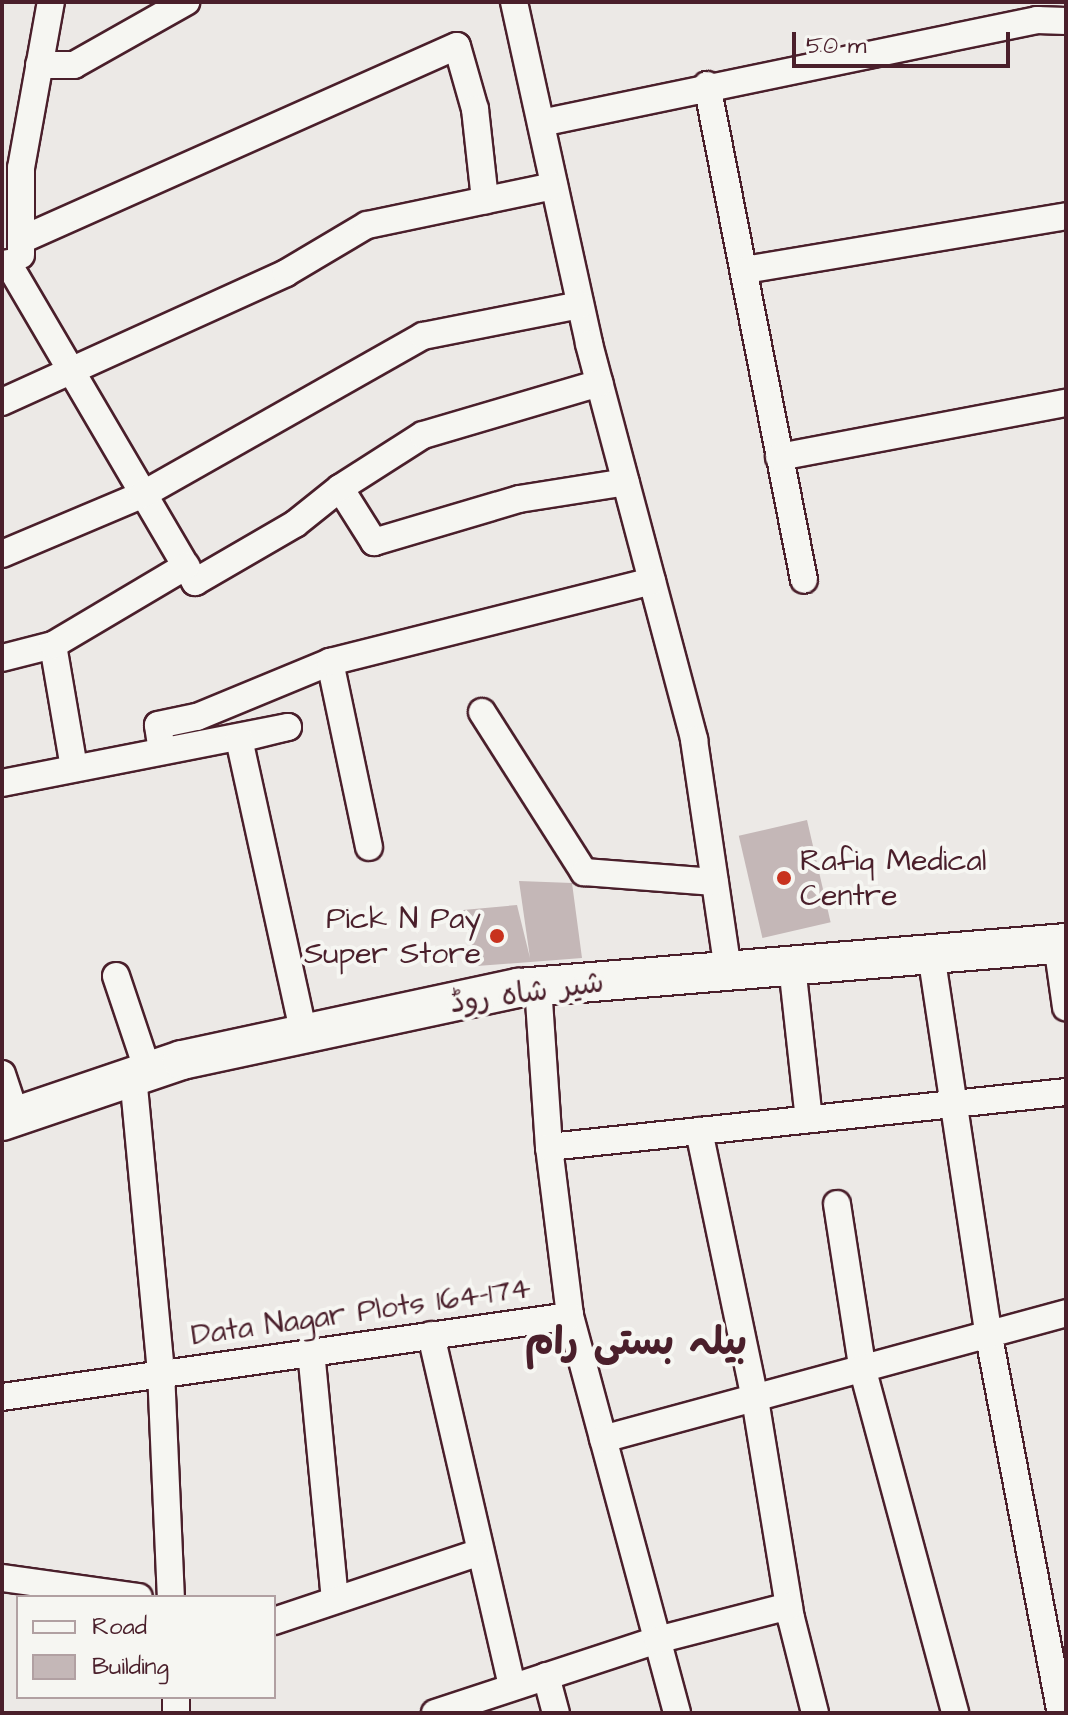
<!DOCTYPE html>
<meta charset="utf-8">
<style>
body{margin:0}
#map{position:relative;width:1068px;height:1715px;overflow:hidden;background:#ece9e6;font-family:"Architects Daughter","Playpen Sans Arabic",sans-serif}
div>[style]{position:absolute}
.building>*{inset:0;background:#c4b7b7;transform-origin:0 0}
.roads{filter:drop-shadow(2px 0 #4a1f2b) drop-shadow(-2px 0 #4a1f2b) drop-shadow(0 2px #4a1f2b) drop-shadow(0 -2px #4a1f2b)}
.street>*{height:26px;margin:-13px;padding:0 13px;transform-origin:13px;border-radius:13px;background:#f6f6f2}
.secondary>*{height:38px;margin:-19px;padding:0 19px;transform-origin:19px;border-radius:19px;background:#f6f6f2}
.dots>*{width:22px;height:22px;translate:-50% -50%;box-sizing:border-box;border:4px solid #f6f6f2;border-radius:50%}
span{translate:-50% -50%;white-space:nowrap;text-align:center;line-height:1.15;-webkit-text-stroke:8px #f6f6f2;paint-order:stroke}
.poi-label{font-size:30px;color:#4a1f2b}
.left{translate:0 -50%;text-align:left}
.right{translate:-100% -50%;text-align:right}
.street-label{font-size:30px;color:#4a1f2b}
.district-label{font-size:38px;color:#4a1f2b;font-weight:700}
.frame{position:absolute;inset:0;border:4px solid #4a1f2b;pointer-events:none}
.legend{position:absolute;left:16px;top:1595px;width:260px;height:104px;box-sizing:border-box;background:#f6f6f2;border:2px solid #b1a0a2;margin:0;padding:10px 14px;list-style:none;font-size:24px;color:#4a1f2b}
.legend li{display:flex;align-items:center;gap:16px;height:40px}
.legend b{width:40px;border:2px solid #b1a0a2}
.scale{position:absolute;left:792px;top:32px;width:218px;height:36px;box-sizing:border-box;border:4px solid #4a1f2b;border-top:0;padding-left:10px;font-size:24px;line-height:28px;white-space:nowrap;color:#4a1f2b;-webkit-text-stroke:6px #f6f6f2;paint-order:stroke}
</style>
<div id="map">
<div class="building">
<div style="left:807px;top:820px;width:105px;height:70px;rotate:77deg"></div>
<div style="clip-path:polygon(519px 881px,572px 883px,582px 958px,477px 966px,463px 910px,517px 905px,530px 958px)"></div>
</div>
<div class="roads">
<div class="street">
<div style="left:514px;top:2px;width:350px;rotate:77.6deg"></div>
<div style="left:589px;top:344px;width:410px;rotate:75.1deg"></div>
<div style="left:694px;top:740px;width:233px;rotate:81.6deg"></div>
<div style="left:39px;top:65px;width:35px"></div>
<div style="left:74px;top:65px;width:129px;rotate:-29.4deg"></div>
<div style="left:707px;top:85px;width:504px;rotate:78.91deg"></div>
<div style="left:541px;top:123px;width:507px;rotate:-11.73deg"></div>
<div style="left:1037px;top:20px;width:29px;rotate:2deg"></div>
<div style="left:21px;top:240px;width:477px;rotate:-24deg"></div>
<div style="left:457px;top:46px;width:66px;rotate:74.1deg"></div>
<div style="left:475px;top:109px;width:92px;rotate:83.7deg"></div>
<div style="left:21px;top:255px;width:87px;rotate:-90deg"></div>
<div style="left:21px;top:168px;width:169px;rotate:-79.8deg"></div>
<div style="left:8px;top:263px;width:370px;rotate:59.6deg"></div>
<div style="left:195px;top:582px;width:116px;rotate:-30.1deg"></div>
<div style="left:295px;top:524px;width:58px;rotate:-38.7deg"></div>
<div style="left:340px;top:488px;width:64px;rotate:57.8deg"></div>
<div style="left:374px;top:542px;width:151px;rotate:-16.5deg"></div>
<div style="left:519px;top:499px;width:108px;rotate:-9deg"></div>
<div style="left:745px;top:270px;width:326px;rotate:-9.5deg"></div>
<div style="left:2px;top:402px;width:312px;rotate:-24.4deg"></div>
<div style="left:286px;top:273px;width:94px;rotate:-30.7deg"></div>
<div style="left:367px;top:225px;width:191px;rotate:-11.8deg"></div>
<div style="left:779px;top:457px;width:292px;rotate:-10.7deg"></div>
<div style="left:340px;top:488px;width:98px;rotate:-32.6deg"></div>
<div style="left:423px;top:435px;width:184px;rotate:-16.4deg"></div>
<div style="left:2px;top:554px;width:152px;rotate:-22.9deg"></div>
<div style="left:142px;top:495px;width:323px;rotate:-29.5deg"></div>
<div style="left:423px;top:336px;width:160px;rotate:-11.2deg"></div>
<div style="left:53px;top:645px;width:125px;rotate:80.3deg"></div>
<div style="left:2px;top:658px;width:53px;rotate:-14.3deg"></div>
<div style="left:53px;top:645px;width:155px;rotate:-30.7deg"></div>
<div style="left:330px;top:662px;width:189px;rotate:78.1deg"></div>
<div style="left:482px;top:712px;width:190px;rotate:57.5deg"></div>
<div style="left:584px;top:872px;width:131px;rotate:4.4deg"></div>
<div style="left:162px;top:751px;width:26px;rotate:-99deg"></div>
<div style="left:158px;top:725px;width:40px;rotate:-12deg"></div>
<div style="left:197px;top:717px;width:144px;rotate:-22.5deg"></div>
<div style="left:330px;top:662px;width:332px;rotate:-14.1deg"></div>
<div style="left:2px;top:783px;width:291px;rotate:-11.1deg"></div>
<div style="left:288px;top:727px;width:50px;rotate:166.2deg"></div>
<div style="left:239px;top:739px;width:302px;rotate:77.6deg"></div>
<div style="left:1057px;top:944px;width:64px;rotate:81.9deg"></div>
<div style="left:931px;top:954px;width:387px;rotate:81.4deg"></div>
<div style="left:989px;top:1337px;width:383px;rotate:79.2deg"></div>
<div style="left:792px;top:966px;width:154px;rotate:83.7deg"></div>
<div style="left:116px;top:976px;width:100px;rotate:71.4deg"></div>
<div style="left:538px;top:986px;width:161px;rotate:86.1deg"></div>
<div style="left:549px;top:1147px;width:170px;rotate:82.9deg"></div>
<div style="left:570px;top:1316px;width:411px;rotate:74.9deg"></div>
<div style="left:2px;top:1074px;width:44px;rotate:71.6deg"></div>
<div style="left:133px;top:1076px;width:296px;rotate:84.6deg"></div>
<div style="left:161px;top:1371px;width:226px;rotate:87.5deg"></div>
<div style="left:699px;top:1131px;width:274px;rotate:78.2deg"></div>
<div style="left:755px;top:1399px;width:222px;rotate:80.7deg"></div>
<div style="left:791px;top:1618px;width:98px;rotate:75.8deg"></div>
<div style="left:549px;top:1147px;width:520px;rotate:-6.07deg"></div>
<div style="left:837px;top:1204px;width:169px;rotate:81.2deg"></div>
<div style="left:863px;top:1371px;width:354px;rotate:74.9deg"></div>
<div style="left:431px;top:1335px;width:361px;rotate:77deg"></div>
<div style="left:311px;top:1351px;width:249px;rotate:84.5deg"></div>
<div style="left:2px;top:1397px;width:574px;rotate:-8.12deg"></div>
<div style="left:603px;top:1439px;width:480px;rotate:-15.2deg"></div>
<div style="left:2px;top:1578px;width:138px;rotate:7.9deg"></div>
<div style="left:274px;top:1621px;width:214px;rotate:-18.5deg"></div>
<div style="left:546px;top:1676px;width:38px;rotate:75deg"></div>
<div style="left:176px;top:1697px;width:16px;rotate:90deg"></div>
<div style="left:435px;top:1713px;width:234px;rotate:-18.2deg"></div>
<div style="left:657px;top:1640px;width:136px;rotate:-14.4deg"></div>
</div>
<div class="secondary">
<div style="left:2px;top:1121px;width:190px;rotate:-18.7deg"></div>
<div style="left:182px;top:1060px;width:345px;rotate:-12.1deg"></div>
<div style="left:519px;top:988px;width:549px;rotate:-4.7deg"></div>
</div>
</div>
<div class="dots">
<div style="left:784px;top:878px;background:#c8321e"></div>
<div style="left:497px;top:936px;background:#c8321e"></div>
</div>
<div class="poi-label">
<span class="left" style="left:800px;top:878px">Rafiq Medical<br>Centre</span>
<span class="right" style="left:481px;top:936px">Pick N Pay<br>Super Store</span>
</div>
<div class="street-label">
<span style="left:527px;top:993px;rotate:-8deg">شیر شاہ روڈ</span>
<span style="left:361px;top:1312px;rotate:-8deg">Data Nagar Plots 164-174</span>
</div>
<div class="district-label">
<span style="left:636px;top:1344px">بیلہ بستی رام</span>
</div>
<div class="frame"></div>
<ul class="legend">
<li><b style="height:10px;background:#f6f6f2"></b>Road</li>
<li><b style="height:22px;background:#c4b7b7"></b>Building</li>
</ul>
<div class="scale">50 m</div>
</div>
